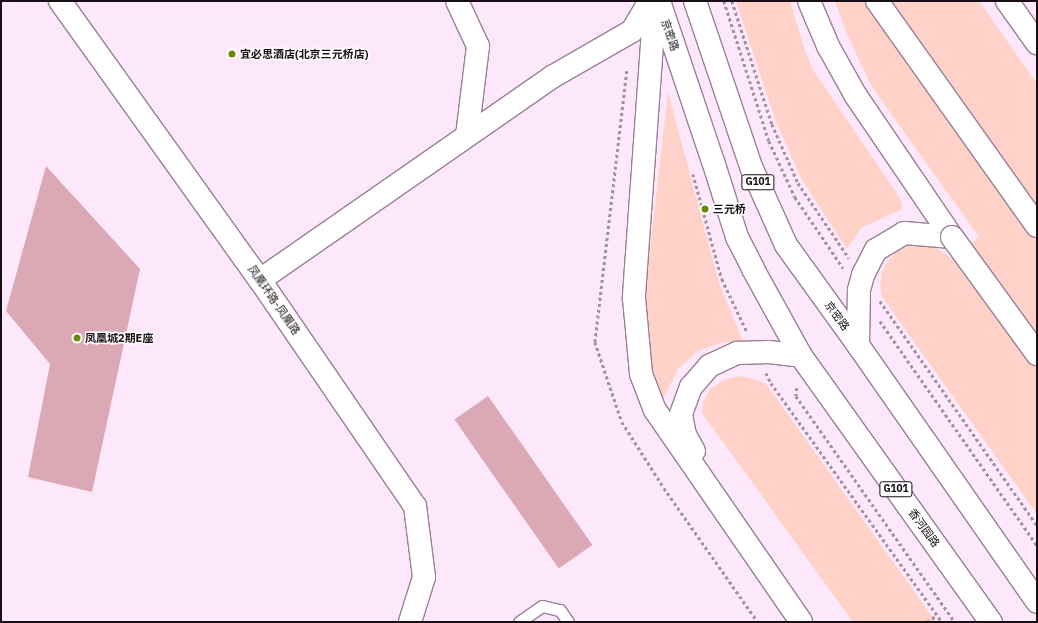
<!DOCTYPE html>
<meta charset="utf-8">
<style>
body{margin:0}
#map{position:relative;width:1038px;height:623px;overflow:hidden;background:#fde7fa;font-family:"IBM Plex Sans","Noto Sans SC",sans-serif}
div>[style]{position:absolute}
.green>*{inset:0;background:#fed2c9}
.building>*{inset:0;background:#dba9b6;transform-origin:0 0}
.path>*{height:2.5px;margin-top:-1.25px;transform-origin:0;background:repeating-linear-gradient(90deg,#a1909e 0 3px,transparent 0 6px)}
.roads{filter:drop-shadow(1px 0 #9a8096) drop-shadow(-1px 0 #9a8096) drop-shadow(0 1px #9a8096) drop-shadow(0 -1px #9a8096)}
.lane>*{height:11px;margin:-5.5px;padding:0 5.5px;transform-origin:5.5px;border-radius:5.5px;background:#fff}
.secondary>*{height:22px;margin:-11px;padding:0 11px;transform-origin:11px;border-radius:11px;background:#fff}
.highway>*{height:22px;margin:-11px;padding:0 11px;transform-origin:11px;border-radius:11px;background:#fff}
.bridges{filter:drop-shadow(1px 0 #9a8096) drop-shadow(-1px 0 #9a8096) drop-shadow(0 1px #9a8096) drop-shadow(0 -1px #9a8096)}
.highway-bridge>*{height:22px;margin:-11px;padding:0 11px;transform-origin:11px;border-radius:11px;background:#fff}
.dots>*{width:11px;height:11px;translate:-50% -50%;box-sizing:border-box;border:2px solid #fff;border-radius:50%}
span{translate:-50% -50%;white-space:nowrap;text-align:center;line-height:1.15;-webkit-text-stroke:3px #fff;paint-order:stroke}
.shield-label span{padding:1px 3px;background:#fff;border:1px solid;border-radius:3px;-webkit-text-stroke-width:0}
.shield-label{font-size:10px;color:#170e16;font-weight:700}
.street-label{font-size:11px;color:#170e16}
.poi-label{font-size:11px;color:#170e16;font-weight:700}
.left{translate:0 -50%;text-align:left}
.frame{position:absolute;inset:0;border:2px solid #170e16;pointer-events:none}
</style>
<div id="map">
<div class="green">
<div style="clip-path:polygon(736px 1px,790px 1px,803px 45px,813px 70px,900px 198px,902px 209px,861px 228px,847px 249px,802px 180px,776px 122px)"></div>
<div style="clip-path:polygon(835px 1px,979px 1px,1037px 84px,1037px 514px,882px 297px,880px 285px,882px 271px,890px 258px,898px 250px,910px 245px,924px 243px,936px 247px,952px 259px,979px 237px,872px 87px,846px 32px)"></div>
<div style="clip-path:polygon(668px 92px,719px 283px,743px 341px,720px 343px,698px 351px,678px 369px,662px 401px,651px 364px,644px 302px)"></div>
<div style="clip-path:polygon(740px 376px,754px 379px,767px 385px,936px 622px,853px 622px,702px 413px,703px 402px,710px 389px,724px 380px)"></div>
</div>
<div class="building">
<div style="clip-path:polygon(46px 166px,140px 269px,92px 492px,28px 477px,50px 364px,6px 311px)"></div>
<div style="left:488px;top:396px;width:182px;height:41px;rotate:55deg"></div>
</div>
<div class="path">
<div style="left:724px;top:1px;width:147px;rotate:72.2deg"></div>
<div style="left:769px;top:141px;width:62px;rotate:65.1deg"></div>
<div style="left:795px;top:197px;width:86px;rotate:55.9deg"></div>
<div style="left:732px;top:1px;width:129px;rotate:72deg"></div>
<div style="left:772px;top:124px;width:64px;rotate:66.2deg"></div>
<div style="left:798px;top:183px;width:91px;rotate:55.8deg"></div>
<div style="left:627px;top:71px;width:273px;rotate:96.7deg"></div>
<div style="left:595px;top:342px;width:84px;rotate:71.4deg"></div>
<div style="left:622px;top:422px;width:78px;rotate:57.5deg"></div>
<div style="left:664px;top:488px;width:164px;rotate:55deg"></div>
<div style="left:693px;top:174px;width:109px;rotate:74.6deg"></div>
<div style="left:722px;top:279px;width:59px;rotate:64.7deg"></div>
<div style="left:880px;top:301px;width:274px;rotate:55deg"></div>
<div style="left:880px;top:321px;width:274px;rotate:55deg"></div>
<div style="left:766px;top:373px;width:11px;rotate:63deg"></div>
<div style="left:771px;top:383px;width:294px;rotate:54.4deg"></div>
<div style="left:797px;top:388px;width:8px;rotate:97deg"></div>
<div style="left:796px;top:396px;width:276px;rotate:54.9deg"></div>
<div style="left:927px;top:622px;width:12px;rotate:-35deg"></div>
</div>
<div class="roads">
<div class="lane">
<div style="left:519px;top:622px;width:28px;rotate:-35deg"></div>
<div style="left:542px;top:606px;width:18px;rotate:13deg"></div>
<div style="left:560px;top:610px;width:14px;rotate:56deg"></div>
</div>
<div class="secondary">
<div style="left:60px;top:1px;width:343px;rotate:54.4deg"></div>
<div style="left:260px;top:280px;width:274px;rotate:55.6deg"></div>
<div style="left:415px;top:506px;width:72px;rotate:82.8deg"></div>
<div style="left:424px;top:577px;width:47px;rotate:107.3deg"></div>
<div style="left:457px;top:1px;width:50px;rotate:65deg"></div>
<div style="left:478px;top:46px;width:90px;rotate:97deg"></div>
<div style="left:260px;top:280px;width:356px;rotate:-34.8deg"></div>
<div style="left:552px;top:77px;width:92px;rotate:-29.9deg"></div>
<div style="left:632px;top:31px;width:35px;rotate:-59deg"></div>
</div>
<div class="highway">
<div style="left:659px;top:1px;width:169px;rotate:71.4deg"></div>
<div style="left:713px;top:161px;width:80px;rotate:72.5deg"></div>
<div style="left:737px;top:237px;width:36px;rotate:63deg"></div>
<div style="left:753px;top:269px;width:99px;rotate:61.1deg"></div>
<div style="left:801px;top:356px;width:327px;rotate:54.5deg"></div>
<div style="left:695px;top:1px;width:177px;rotate:71.3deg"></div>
<div style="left:752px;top:169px;width:83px;rotate:65.9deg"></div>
<div style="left:786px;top:245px;width:123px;rotate:54.2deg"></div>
<div style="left:858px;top:345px;width:313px;rotate:55.1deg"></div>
<div style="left:809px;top:1px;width:49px;rotate:67.1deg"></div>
<div style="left:828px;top:46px;width:57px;rotate:60.8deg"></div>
<div style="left:856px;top:96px;width:171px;rotate:55.8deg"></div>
<div style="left:1007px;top:1px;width:52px;rotate:54.5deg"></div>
<div style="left:655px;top:2px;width:297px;rotate:94.1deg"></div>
<div style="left:634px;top:298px;width:76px;rotate:84.7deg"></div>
<div style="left:641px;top:374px;width:39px;rotate:69deg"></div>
<div style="left:655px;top:410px;width:257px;rotate:55.4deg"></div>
<div style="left:858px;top:345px;width:55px;rotate:-89deg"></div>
<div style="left:859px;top:290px;width:16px;rotate:-75deg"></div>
<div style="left:863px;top:275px;width:28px;rotate:-63deg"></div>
<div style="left:876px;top:250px;width:33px;rotate:-31deg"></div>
<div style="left:904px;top:233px;width:48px;rotate:4.8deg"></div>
<div style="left:694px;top:451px;width:18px;rotate:-119deg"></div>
<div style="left:685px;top:435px;width:21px;rotate:-101deg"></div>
<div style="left:681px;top:414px;width:29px;rotate:-70deg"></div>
<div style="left:691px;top:387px;width:28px;rotate:-49deg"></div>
<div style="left:709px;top:366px;width:31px;rotate:-25deg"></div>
<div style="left:737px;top:353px;width:32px;rotate:-2deg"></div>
<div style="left:769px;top:352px;width:32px;rotate:7deg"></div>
</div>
</div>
<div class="bridges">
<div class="highway-bridge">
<div style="left:877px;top:1px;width:276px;rotate:54.6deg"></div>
<div style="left:952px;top:237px;width:145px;rotate:54deg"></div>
</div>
</div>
<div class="dots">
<div style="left:232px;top:54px;background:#6c8a06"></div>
<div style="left:705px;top:209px;background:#6c8a06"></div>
<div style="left:77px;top:338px;background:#6c8a06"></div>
</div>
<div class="shield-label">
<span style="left:758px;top:182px">G101</span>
<span style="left:896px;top:489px">G101</span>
</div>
<div class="street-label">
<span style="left:670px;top:35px;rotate:71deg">京密路</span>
<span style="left:274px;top:300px;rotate:55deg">凤凰环路-凤凰路</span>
<span style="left:837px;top:316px;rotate:54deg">京密路</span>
<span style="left:924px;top:528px;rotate:54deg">香河园路</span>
</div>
<div class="poi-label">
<span class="left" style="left:240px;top:54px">宜必思酒店(北京三元桥店)</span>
<span class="left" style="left:713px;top:209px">三元桥</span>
<span class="left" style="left:85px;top:338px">凤凰城2期E座</span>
</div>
<div class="frame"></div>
</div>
